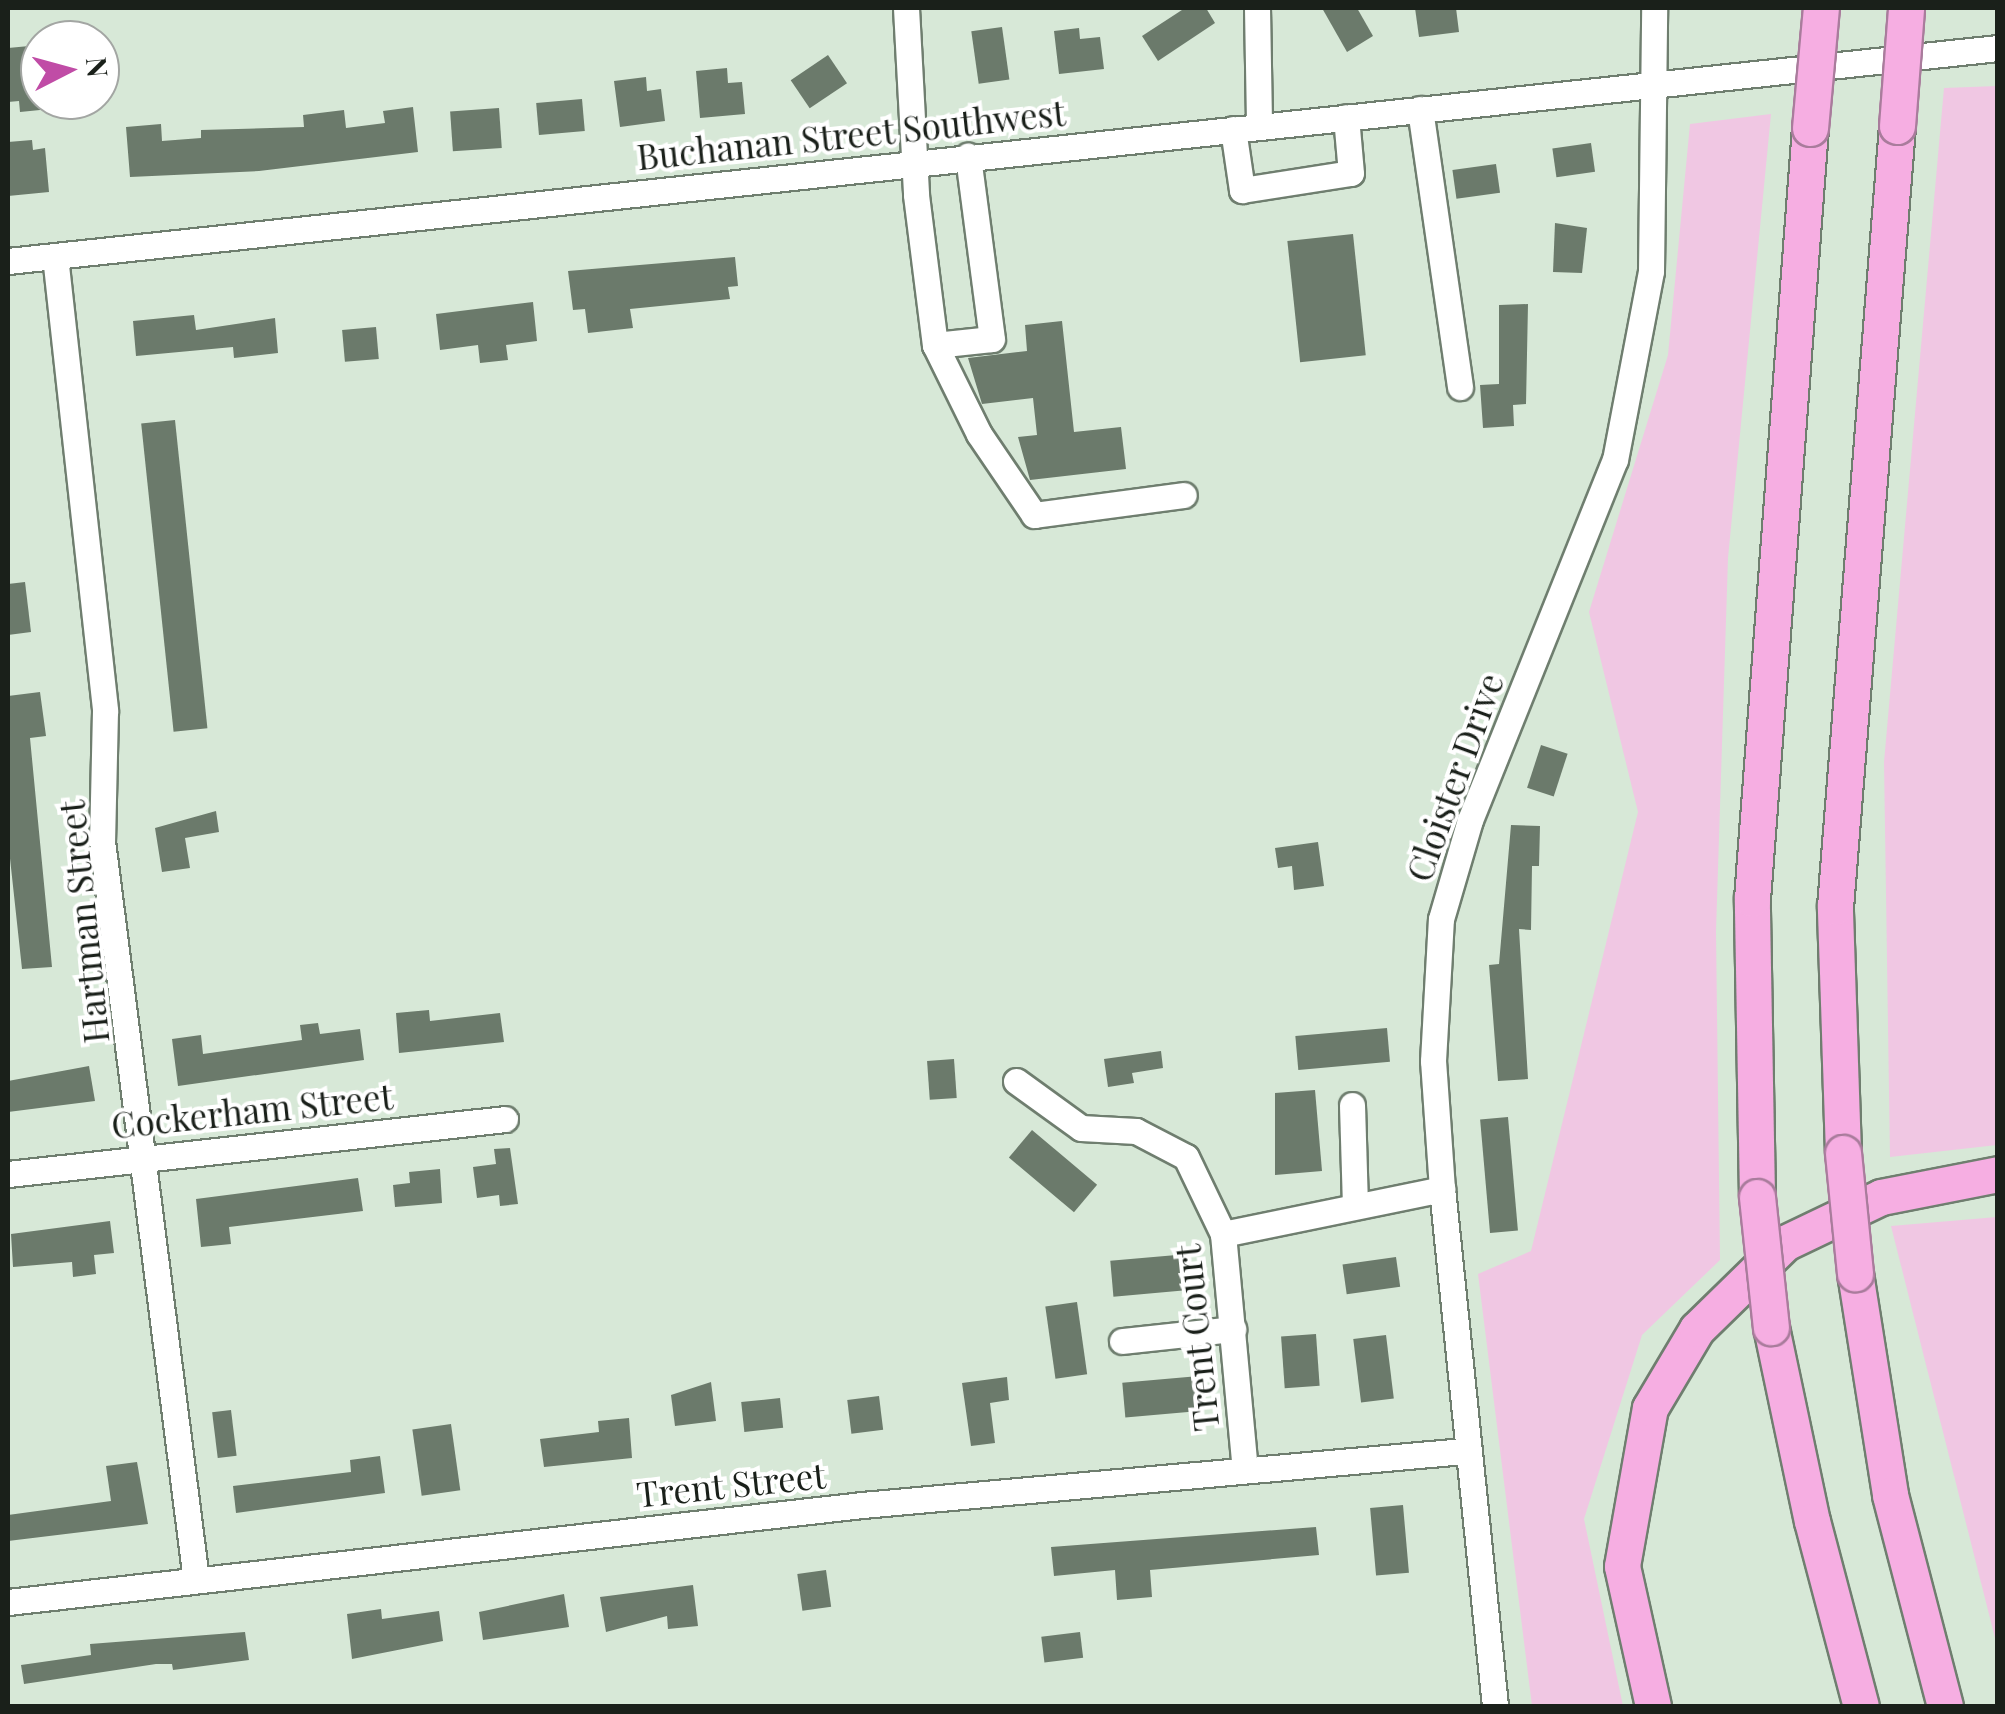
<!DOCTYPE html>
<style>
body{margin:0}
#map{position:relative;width:2005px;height:1714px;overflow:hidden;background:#d7e8d7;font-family:"Playfair Display",serif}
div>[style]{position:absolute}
.green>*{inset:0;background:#f0c7e3}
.building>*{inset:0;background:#6b7a6b;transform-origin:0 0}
.roads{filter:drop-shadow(2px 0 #6f7e6f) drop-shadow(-2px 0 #6f7e6f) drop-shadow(0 2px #6f7e6f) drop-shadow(0 -2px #6f7e6f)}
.minor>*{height:25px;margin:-12.5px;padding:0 12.5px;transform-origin:12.5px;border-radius:12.5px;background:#fff}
.highway>*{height:35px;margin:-17.5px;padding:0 17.5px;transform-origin:17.5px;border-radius:17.5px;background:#f6aee2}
.bridges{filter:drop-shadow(2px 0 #a97c9c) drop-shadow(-2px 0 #a97c9c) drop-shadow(0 2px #a97c9c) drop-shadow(0 -2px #a97c9c)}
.highway-bridge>*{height:35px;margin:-17.5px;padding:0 17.5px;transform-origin:17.5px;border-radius:17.5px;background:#f6aee2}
span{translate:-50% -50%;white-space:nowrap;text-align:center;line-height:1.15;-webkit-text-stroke:8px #fff;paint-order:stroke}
.street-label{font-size:35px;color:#1a201a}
.frame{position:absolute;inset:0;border:10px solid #1a201a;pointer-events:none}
.north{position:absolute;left:20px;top:20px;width:100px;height:100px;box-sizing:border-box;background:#fff;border:2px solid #a3a6a3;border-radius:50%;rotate:84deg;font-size:28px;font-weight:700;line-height:40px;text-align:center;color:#1a201a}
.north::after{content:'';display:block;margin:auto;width:35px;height:45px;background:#c04ca6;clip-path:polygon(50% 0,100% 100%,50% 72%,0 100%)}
</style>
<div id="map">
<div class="green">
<div style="clip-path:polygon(1997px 86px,1997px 1145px,1890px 1157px,1884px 762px,1944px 88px)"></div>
<div style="clip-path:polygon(1771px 114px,1728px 558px,1716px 931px,1720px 1260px,1642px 1335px,1584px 1519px,1623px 1706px,1532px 1706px,1478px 1274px,1531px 1251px,1638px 812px,1589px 612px,1668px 355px,1690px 124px)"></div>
<div style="clip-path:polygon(1997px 1217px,1998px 1217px,1997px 1646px,1891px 1226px)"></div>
</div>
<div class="building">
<div style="clip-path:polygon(1185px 8px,1206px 8px,1215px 23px,1158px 61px,1142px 36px)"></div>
<div style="clip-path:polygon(1322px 8px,1357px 8px,1373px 36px,1347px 52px)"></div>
<div style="clip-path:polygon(1415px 8px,1456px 8px,1459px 32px,1419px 37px)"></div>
<div style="left:1002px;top:27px;width:53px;height:31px;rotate:82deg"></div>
<div style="clip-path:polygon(1079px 28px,1080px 39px,1100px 37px,1104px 69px,1059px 74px,1054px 31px)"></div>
<div style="clip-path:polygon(40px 45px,40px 110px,20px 112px,19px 101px,8px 102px,8px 48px)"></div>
<div style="left:828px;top:55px;width:34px;height:45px;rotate:56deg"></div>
<div style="clip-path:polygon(727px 68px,728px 83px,742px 82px,745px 114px,700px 118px,696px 71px)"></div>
<div style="clip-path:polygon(646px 77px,647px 91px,661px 89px,665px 121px,620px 127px,614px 81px)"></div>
<div style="left:582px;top:99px;width:32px;height:46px;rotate:85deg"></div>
<div style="clip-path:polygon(413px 107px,418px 152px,259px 171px,130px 177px,126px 127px,161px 124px,162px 141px,201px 138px,201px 130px,304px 127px,303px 115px,344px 110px,346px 128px,385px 123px,383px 111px)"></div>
<div style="left:499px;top:108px;width:40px;height:49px;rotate:86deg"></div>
<div style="clip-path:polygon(32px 140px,33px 150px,45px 148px,49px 192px,8px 196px,8px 142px)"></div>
<div style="left:1591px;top:143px;width:29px;height:39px;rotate:82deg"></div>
<div style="left:1496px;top:164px;width:29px;height:44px;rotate:82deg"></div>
<div style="clip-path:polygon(1555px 223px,1587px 228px,1582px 273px,1553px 272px)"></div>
<div style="left:1353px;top:234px;width:122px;height:66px;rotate:84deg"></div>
<div style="clip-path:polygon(735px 257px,738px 286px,728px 287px,730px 299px,630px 309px,633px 328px,588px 333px,585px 309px,573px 310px,568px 271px)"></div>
<div style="clip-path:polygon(533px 302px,537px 341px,506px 345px,508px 360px,480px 363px,478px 345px,440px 350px,436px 314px)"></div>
<div style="clip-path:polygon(1528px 304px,1526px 404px,1513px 405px,1514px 426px,1483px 428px,1480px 385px,1499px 384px,1499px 305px)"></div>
<div style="clip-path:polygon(194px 315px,196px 330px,275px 318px,278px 353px,234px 358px,233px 347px,136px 356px,133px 321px)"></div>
<div style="clip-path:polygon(1062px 321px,1074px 432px,1121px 427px,1126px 469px,1030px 480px,1018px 437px,1037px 435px,1033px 398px,982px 404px,968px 358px,1027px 351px,1025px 325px)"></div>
<div style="left:376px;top:327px;width:32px;height:34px;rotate:85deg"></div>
<div style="left:175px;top:420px;width:310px;height:34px;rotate:84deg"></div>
<div style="clip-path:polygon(25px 582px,31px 632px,8px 635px,8px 584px)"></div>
<div style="clip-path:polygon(40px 692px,46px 736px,30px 738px,52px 967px,22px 969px,8px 840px,8px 696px)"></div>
<div style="left:1541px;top:745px;width:28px;height:45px;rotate:18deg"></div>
<div style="clip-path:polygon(216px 811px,219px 832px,185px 838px,190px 868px,162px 872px,155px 828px)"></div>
<div style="clip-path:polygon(1511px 825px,1540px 826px,1539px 866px,1532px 866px,1531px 930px,1519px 929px,1528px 1079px,1498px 1081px,1489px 965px,1499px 964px)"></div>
<div style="clip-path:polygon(1318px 842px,1324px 886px,1294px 890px,1292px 866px,1278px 868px,1275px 848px)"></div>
<div style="clip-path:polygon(429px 1010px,430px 1021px,500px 1013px,504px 1042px,399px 1053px,396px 1013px)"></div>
<div style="clip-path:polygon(318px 1023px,320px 1034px,360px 1029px,364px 1060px,178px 1086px,172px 1039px,201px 1035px,203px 1054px,302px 1040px,300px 1025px)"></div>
<div style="left:1387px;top:1028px;width:34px;height:92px;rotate:85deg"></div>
<div style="clip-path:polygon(1161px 1051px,1163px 1068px,1132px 1073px,1134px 1083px,1108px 1087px,1104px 1059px)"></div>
<div style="left:954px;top:1059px;width:39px;height:27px;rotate:86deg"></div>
<div style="clip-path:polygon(89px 1066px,95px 1101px,8px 1112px,8px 1081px)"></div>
<div style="clip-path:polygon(1315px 1090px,1322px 1171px,1275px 1175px,1275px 1093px)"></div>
<div style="left:1508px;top:1117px;width:114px;height:28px;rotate:85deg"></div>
<div style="left:1032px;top:1130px;width:85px;height:36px;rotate:40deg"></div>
<div style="clip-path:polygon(510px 1148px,518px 1204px,500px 1206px,499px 1195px,477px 1198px,473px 1167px,496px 1164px,494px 1149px)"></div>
<div style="clip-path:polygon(440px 1169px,442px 1203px,395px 1207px,393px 1185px,410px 1183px,409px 1172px)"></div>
<div style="clip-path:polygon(358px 1178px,363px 1211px,229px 1227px,231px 1244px,201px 1247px,196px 1199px)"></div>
<div style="clip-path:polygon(110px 1221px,114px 1253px,94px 1255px,96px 1274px,73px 1277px,72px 1262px,13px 1267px,11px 1234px)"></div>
<div style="left:1188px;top:1254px;width:36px;height:78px;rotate:85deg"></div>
<div style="left:1396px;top:1257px;width:30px;height:54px;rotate:82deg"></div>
<div style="left:1077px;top:1302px;width:73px;height:32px;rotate:82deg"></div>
<div style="left:1316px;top:1334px;width:52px;height:35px;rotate:86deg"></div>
<div style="left:1386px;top:1335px;width:64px;height:33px;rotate:83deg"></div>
<div style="left:1199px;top:1376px;width:35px;height:77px;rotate:85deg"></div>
<div style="clip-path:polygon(1007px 1377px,1009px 1400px,990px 1403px,995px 1443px,971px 1446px,962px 1383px)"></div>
<div style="clip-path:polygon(711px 1382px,716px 1421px,675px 1426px,671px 1395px)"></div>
<div style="left:879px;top:1396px;width:34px;height:32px;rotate:83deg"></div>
<div style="left:780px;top:1398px;width:30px;height:39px;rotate:84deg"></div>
<div style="left:231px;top:1410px;width:46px;height:19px;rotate:83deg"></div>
<div style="clip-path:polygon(629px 1418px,632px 1458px,544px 1467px,540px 1439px,599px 1432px,598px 1421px)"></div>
<div style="left:451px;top:1424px;width:67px;height:39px;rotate:82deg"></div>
<div style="clip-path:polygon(380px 1456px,385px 1493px,236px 1513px,233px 1486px,351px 1472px,350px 1460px)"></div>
<div style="clip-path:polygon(137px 1462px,148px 1524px,8px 1541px,8px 1515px,111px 1501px,106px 1466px)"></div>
<div style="left:1403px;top:1505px;width:68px;height:33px;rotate:85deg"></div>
<div style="clip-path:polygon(1316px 1527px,1319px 1555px,1150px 1570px,1152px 1597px,1117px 1600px,1115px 1570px,1054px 1576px,1051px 1547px)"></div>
<div style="left:826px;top:1570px;width:37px;height:29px;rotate:82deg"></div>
<div style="clip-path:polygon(693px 1585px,698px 1626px,668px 1629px,667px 1616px,606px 1632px,600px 1597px)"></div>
<div style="clip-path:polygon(564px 1594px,569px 1627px,483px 1640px,479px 1612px)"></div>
<div style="clip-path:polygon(381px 1609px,382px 1619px,439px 1611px,443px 1641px,352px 1659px,347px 1614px)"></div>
<div style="clip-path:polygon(245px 1632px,249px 1660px,173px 1670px,172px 1664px,156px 1664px,24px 1684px,21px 1665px,91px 1655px,90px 1644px)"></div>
<div style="left:1080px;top:1632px;width:26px;height:39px;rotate:83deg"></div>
</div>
<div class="roads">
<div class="minor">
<div style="left:906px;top:8px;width:187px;rotate:86.9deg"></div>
<div style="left:916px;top:195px;width:151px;rotate:82.8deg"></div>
<div style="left:935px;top:345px;width:99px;rotate:63.7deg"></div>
<div style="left:979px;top:434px;width:98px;rotate:55.8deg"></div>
<div style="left:1034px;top:515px;width:151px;rotate:-7.6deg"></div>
<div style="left:1257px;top:8px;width:119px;rotate:89deg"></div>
<div style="left:1420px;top:109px;width:281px;rotate:81.8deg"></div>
<div style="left:1233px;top:129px;width:62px;rotate:81.6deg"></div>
<div style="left:1242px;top:190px;width:110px;rotate:-8.9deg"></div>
<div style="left:1351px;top:173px;width:56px;rotate:-95.1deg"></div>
<div style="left:55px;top:256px;width:458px;rotate:83.7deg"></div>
<div style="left:105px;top:711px;width:130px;rotate:91.3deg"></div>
<div style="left:102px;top:841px;width:745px;rotate:82.75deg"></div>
<div style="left:8px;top:261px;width:2001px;rotate:-6.11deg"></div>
<div style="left:935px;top:345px;width:57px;rotate:-6deg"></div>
<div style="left:992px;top:339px;width:185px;rotate:-97.5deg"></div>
<div style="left:1016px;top:1081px;width:80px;rotate:35.9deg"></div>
<div style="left:1081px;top:1128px;width:55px;rotate:3.1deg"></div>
<div style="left:1136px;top:1131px;width:56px;rotate:27.5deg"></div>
<div style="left:1186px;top:1157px;width:85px;rotate:64.3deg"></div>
<div style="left:1223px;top:1234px;width:237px;rotate:84.7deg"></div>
<div style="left:1352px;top:1105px;width:100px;rotate:88.3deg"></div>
<div style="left:8px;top:1174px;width:500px;rotate:-6.31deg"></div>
<div style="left:1223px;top:1234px;width:224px;rotate:-11.6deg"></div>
<div style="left:1122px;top:1341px;width:112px;rotate:-6.2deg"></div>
<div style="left:8px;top:1602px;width:859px;rotate:-6.48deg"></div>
<div style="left:862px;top:1505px;width:604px;rotate:-5.13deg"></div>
<div style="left:1495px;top:1706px;width:520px;rotate:-95.85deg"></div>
<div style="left:1442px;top:1189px;width:128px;rotate:-94deg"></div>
<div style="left:1433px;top:1061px;width:142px;rotate:-86.8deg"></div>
<div style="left:1441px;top:919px;width:103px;rotate:-73.7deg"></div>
<div style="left:1470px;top:820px;width:388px;rotate:-68.1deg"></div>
<div style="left:1615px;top:460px;width:192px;rotate:-79.2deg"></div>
<div style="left:1651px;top:271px;width:263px;rotate:-89.3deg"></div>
</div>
<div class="highway">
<div style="left:1843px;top:1153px;width:246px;rotate:-91.9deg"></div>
<div style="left:1835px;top:907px;width:783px;rotate:-85.46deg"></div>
<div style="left:1757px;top:1197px;width:298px;rotate:-91deg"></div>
<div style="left:1752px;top:899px;width:773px;rotate:-85.7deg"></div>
<div style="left:1855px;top:1273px;width:225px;rotate:81deg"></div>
<div style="left:1890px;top:1495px;width:218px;rotate:75.4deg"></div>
<div style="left:1771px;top:1327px;width:198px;rotate:78.1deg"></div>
<div style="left:1812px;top:1521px;width:191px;rotate:75.2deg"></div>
<div style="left:1653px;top:1706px;width:143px;rotate:-102.5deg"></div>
<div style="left:1622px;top:1566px;width:160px;rotate:-80deg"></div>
<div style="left:1650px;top:1408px;width:92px;rotate:-59.3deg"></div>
<div style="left:1697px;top:1329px;width:123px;rotate:-44.3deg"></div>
<div style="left:1785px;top:1243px;width:106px;rotate:-25.6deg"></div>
<div style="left:1881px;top:1197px;width:119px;rotate:-11.1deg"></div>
</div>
</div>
<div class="bridges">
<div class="highway-bridge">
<div style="left:1897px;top:126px;width:118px;rotate:-85.6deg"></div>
<div style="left:1810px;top:128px;width:121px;rotate:-84.8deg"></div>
<div style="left:1843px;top:1153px;width:121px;rotate:84.3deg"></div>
<div style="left:1757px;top:1197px;width:131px;rotate:83.9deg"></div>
</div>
</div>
<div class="street-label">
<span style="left:851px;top:134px;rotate:-6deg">Buchanan Street Southwest</span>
<span style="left:1454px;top:777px;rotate:-70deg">Cloister Drive</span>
<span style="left:83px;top:922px;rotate:-96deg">Hartman Street</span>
<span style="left:252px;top:1110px;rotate:-6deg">Cockerham Street</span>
<span style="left:1196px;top:1338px;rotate:-96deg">Trent Court</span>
<span style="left:731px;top:1484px;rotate:-6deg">Trent Street</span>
</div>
<div class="frame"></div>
<div class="north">N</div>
</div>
